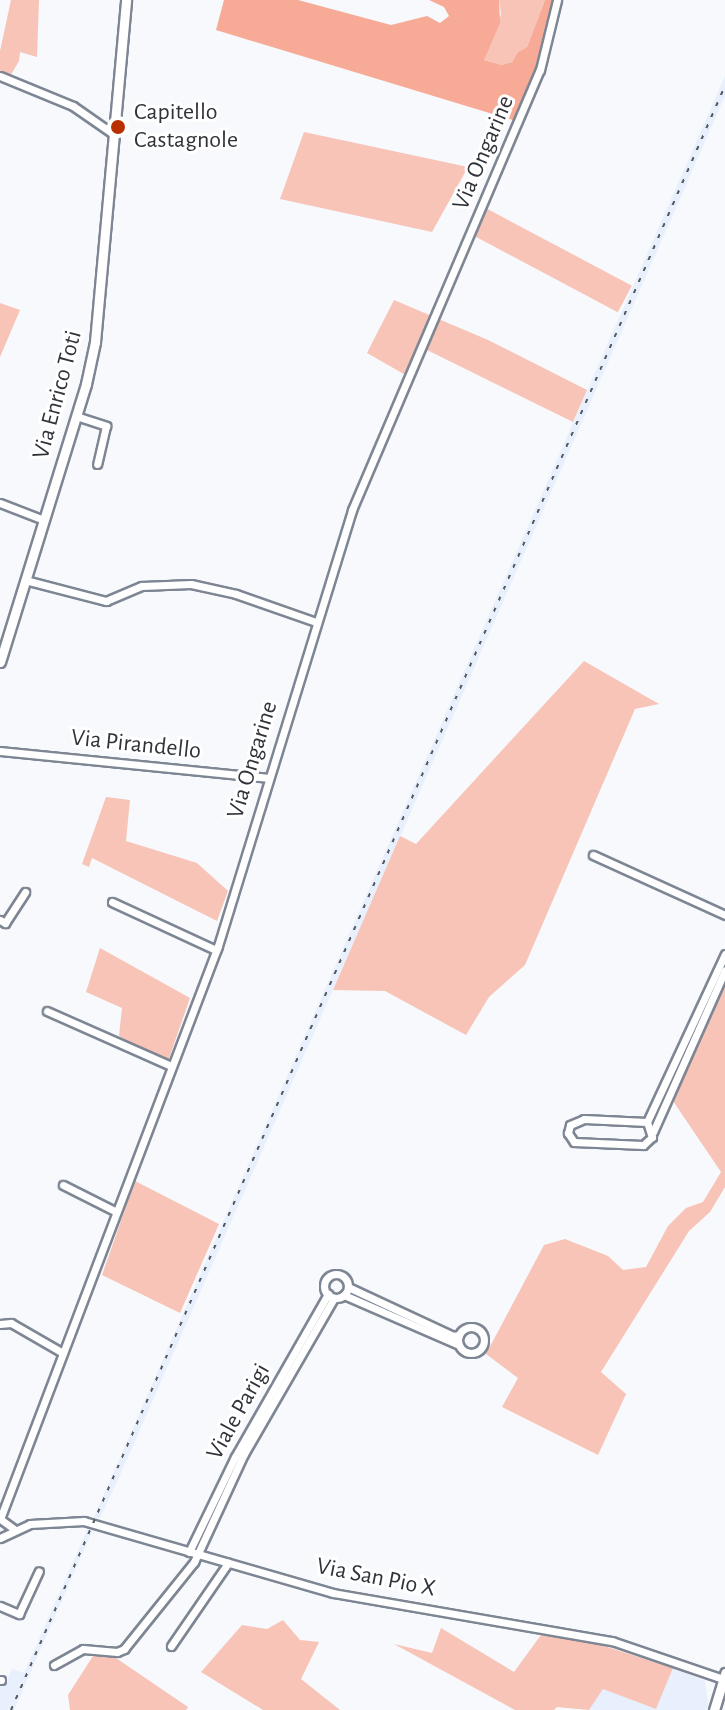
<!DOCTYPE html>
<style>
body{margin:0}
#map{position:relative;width:725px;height:1710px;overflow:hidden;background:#f7f9fc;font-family:"Alegreya Sans",sans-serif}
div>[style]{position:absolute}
.built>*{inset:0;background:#e8f0fd}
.green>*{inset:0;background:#f7c4b7;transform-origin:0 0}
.forest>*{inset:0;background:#f7aa96}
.roads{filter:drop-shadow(2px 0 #7e8694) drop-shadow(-2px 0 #7e8694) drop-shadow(0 2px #7e8694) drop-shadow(0 -2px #7e8694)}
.minor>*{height:7px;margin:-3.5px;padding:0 3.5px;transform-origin:3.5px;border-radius:3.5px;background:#fff}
.minor>.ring{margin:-3.5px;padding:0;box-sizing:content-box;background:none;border:7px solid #fff;border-radius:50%}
.major>*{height:9px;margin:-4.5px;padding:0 4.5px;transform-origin:4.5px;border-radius:4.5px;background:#fff}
.rail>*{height:2px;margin-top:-1px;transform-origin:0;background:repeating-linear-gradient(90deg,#56595e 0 4px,transparent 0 12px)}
.dots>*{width:22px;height:22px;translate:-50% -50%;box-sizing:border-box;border:4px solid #fff;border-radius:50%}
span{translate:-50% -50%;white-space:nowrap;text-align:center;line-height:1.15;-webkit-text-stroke:6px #fff;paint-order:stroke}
.poi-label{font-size:24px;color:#303339}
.left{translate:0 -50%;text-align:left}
.street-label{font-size:24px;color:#303339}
</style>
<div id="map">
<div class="built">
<div style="clip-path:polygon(725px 76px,725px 96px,120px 1475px,100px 1518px,94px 1517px)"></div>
<div style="clip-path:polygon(89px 1526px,94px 1527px,14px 1710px,0 1710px,0 1684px,5px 1686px,12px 1669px,24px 1673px)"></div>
<div style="clip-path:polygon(673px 1668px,705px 1681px,709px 1710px,589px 1710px,603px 1689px,656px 1708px)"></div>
</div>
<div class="green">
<div style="clip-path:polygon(11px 0,39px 0,37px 57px,20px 52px,19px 61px,9px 78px,0 73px,0 51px)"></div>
<div style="clip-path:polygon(499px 0,545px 0,527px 47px,518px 52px,512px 62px,502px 65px,484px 60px,501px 14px)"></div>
<div style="clip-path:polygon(304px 132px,468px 167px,432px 232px,280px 199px)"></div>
<div style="left:480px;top:205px;width:172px;height:30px;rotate:28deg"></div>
<div style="clip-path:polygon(394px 300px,488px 340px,587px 390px,573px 422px,423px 348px,409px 377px,367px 353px)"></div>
<div style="clip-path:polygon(0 303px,20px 310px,0 357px)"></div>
<div style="clip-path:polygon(584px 661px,659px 704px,635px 709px,525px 965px,489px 997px,466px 1035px,385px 991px,333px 990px,400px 836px,416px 844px)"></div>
<div style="clip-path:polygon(106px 797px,130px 800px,126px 841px,197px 863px,228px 891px,217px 921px,92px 858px,89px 867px,82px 864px)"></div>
<div style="clip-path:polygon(100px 948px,190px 998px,167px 1064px,119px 1036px,122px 1008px,86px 992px)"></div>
<div style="clip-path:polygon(725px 981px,725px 1187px,710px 1212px,689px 1231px,601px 1372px,626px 1394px,598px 1455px,502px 1407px,518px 1378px,486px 1354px,544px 1245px,565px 1239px,608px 1256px,623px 1270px,646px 1267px,668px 1226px,686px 1208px,703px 1202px,721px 1172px,673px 1101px)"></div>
<div style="clip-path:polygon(135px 1181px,219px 1224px,180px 1313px,102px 1275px)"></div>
<div style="clip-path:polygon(283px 1620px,300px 1640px,319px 1642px,301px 1679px,340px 1710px,263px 1710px,201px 1672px,242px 1625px,267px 1629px)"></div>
<div style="clip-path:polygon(441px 1628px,514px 1672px,541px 1635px,598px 1644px,673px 1668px,656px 1709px,603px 1689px,589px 1710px,557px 1707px,554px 1710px,515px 1710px,394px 1644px,432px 1653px)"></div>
<div style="clip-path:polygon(93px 1656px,113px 1656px,188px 1707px,186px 1710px,70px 1710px,68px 1695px)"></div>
</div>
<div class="forest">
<div style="clip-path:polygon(224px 0,298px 0,391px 25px,427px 16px,440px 23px,449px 16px,444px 7px,429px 0,499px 0,500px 23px,484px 60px,502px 65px,512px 62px,518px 52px,527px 47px,545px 0,559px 0,552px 37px,516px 121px,216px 30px)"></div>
</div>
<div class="roads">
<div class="minor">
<div style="left:0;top:76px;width:79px;rotate:22.3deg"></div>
<div style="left:73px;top:106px;width:47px;rotate:34.7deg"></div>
<div style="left:76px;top:416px;width:32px;rotate:18deg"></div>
<div style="left:106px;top:426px;width:39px;rotate:103deg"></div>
<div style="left:0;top:503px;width:47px;rotate:21.1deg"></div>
<div style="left:25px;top:580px;width:84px;rotate:14.5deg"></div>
<div style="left:106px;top:601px;width:39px;rotate:-23deg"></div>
<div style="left:142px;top:586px;width:49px;rotate:-2.3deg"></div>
<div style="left:191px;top:584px;width:46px;rotate:12.5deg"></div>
<div style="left:236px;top:594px;width:85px;rotate:19.3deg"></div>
<div style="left:0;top:751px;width:270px;rotate:5.7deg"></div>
<div style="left:593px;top:855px;width:145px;rotate:24.4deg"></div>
<div style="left:112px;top:902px;width:115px;rotate:24.8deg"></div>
<div style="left:0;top:920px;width:6px;rotate:31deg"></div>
<div style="left:5px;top:923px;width:37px;rotate:-57deg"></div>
<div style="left:47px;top:1011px;width:136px;rotate:23.9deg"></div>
<div style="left:584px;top:1119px;width:63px;rotate:2.7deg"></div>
<div style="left:647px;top:1122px;width:16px;rotate:72deg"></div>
<div style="left:652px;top:1137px;width:12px;rotate:138deg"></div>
<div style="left:643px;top:1145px;width:69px;rotate:-177.5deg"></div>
<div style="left:574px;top:1142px;width:11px;rotate:-124deg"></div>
<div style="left:568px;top:1133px;width:8px;rotate:-76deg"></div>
<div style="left:570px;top:1125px;width:15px;rotate:-23deg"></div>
<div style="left:647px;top:1122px;width:185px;rotate:-65.1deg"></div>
<div style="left:653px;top:1132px;width:177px;rotate:-66deg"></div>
<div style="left:63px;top:1185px;width:58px;rotate:26.6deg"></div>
<div class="ring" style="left:324px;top:1274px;width:17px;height:17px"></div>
<div style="left:348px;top:1287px;width:116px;rotate:25deg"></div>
<div style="left:453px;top:1336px;width:6px;rotate:-9deg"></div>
<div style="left:344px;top:1295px;width:125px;rotate:23.5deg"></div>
<div style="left:0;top:1324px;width:11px;rotate:-5deg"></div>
<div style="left:11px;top:1323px;width:60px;rotate:30deg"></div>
<div class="ring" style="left:458px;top:1327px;width:19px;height:19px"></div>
<div style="left:14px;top:1529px;width:17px;rotate:-144deg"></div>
<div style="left:0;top:1519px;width:613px;rotate:-69.17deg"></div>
<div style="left:218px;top:946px;width:456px;rotate:-72.9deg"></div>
<div style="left:352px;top:510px;width:478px;rotate:-66.9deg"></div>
<div style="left:540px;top:70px;width:72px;rotate:-76.3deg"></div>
<div style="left:0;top:1538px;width:33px;rotate:-25deg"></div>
<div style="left:30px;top:1524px;width:54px;rotate:-3.2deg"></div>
<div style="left:84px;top:1521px;width:259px;rotate:16.1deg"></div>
<div style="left:333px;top:1593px;width:283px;rotate:9.8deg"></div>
<div style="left:612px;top:1641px;width:117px;rotate:18.9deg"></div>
<div style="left:189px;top:1552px;width:106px;rotate:-64.2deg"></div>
<div style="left:235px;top:1457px;width:188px;rotate:-60.3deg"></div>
<div style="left:0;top:1606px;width:21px;rotate:23deg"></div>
<div style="left:19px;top:1614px;width:47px;rotate:-65.1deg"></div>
<div style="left:171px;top:1646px;width:101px;rotate:-55.5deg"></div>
<div style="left:54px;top:1665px;width:33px;rotate:-29deg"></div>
<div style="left:83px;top:1649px;width:34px;rotate:5deg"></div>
<div style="left:117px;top:1652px;width:8px;rotate:-23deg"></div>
<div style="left:124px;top:1649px;width:112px;rotate:-51.2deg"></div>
<div style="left:194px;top:1562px;width:119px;rotate:-65.2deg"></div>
<div style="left:244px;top:1454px;width:180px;rotate:-60deg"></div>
<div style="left:0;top:1680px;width:1px"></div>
</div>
<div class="major">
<div style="left:0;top:662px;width:291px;rotate:-72.8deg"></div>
<div style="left:86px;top:384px;width:43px;rotate:-77.9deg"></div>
<div style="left:95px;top:342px;width:343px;rotate:-84.8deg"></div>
<div style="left:714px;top:1710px;width:39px;rotate:-73deg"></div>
</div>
</div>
<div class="rail">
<div style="left:11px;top:1710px;width:1774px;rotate:-66.27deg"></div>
</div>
<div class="dots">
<div style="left:118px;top:127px;background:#b92f00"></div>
</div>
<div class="poi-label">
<span class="left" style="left:134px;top:127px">Capitello<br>Castagnole</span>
</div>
<div class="street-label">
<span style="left:484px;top:153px;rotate:-67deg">Via Ongarine</span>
<span style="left:58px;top:395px;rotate:-75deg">Via Enrico Toti</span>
<span style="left:136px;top:745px;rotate:6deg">Via Pirandello</span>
<span style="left:253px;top:760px;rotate:-73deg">Via Ongarine</span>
<span style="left:239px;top:1412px;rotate:-61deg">Viale Parigi</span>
<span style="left:376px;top:1578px;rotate:11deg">Via San Pio X</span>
</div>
</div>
